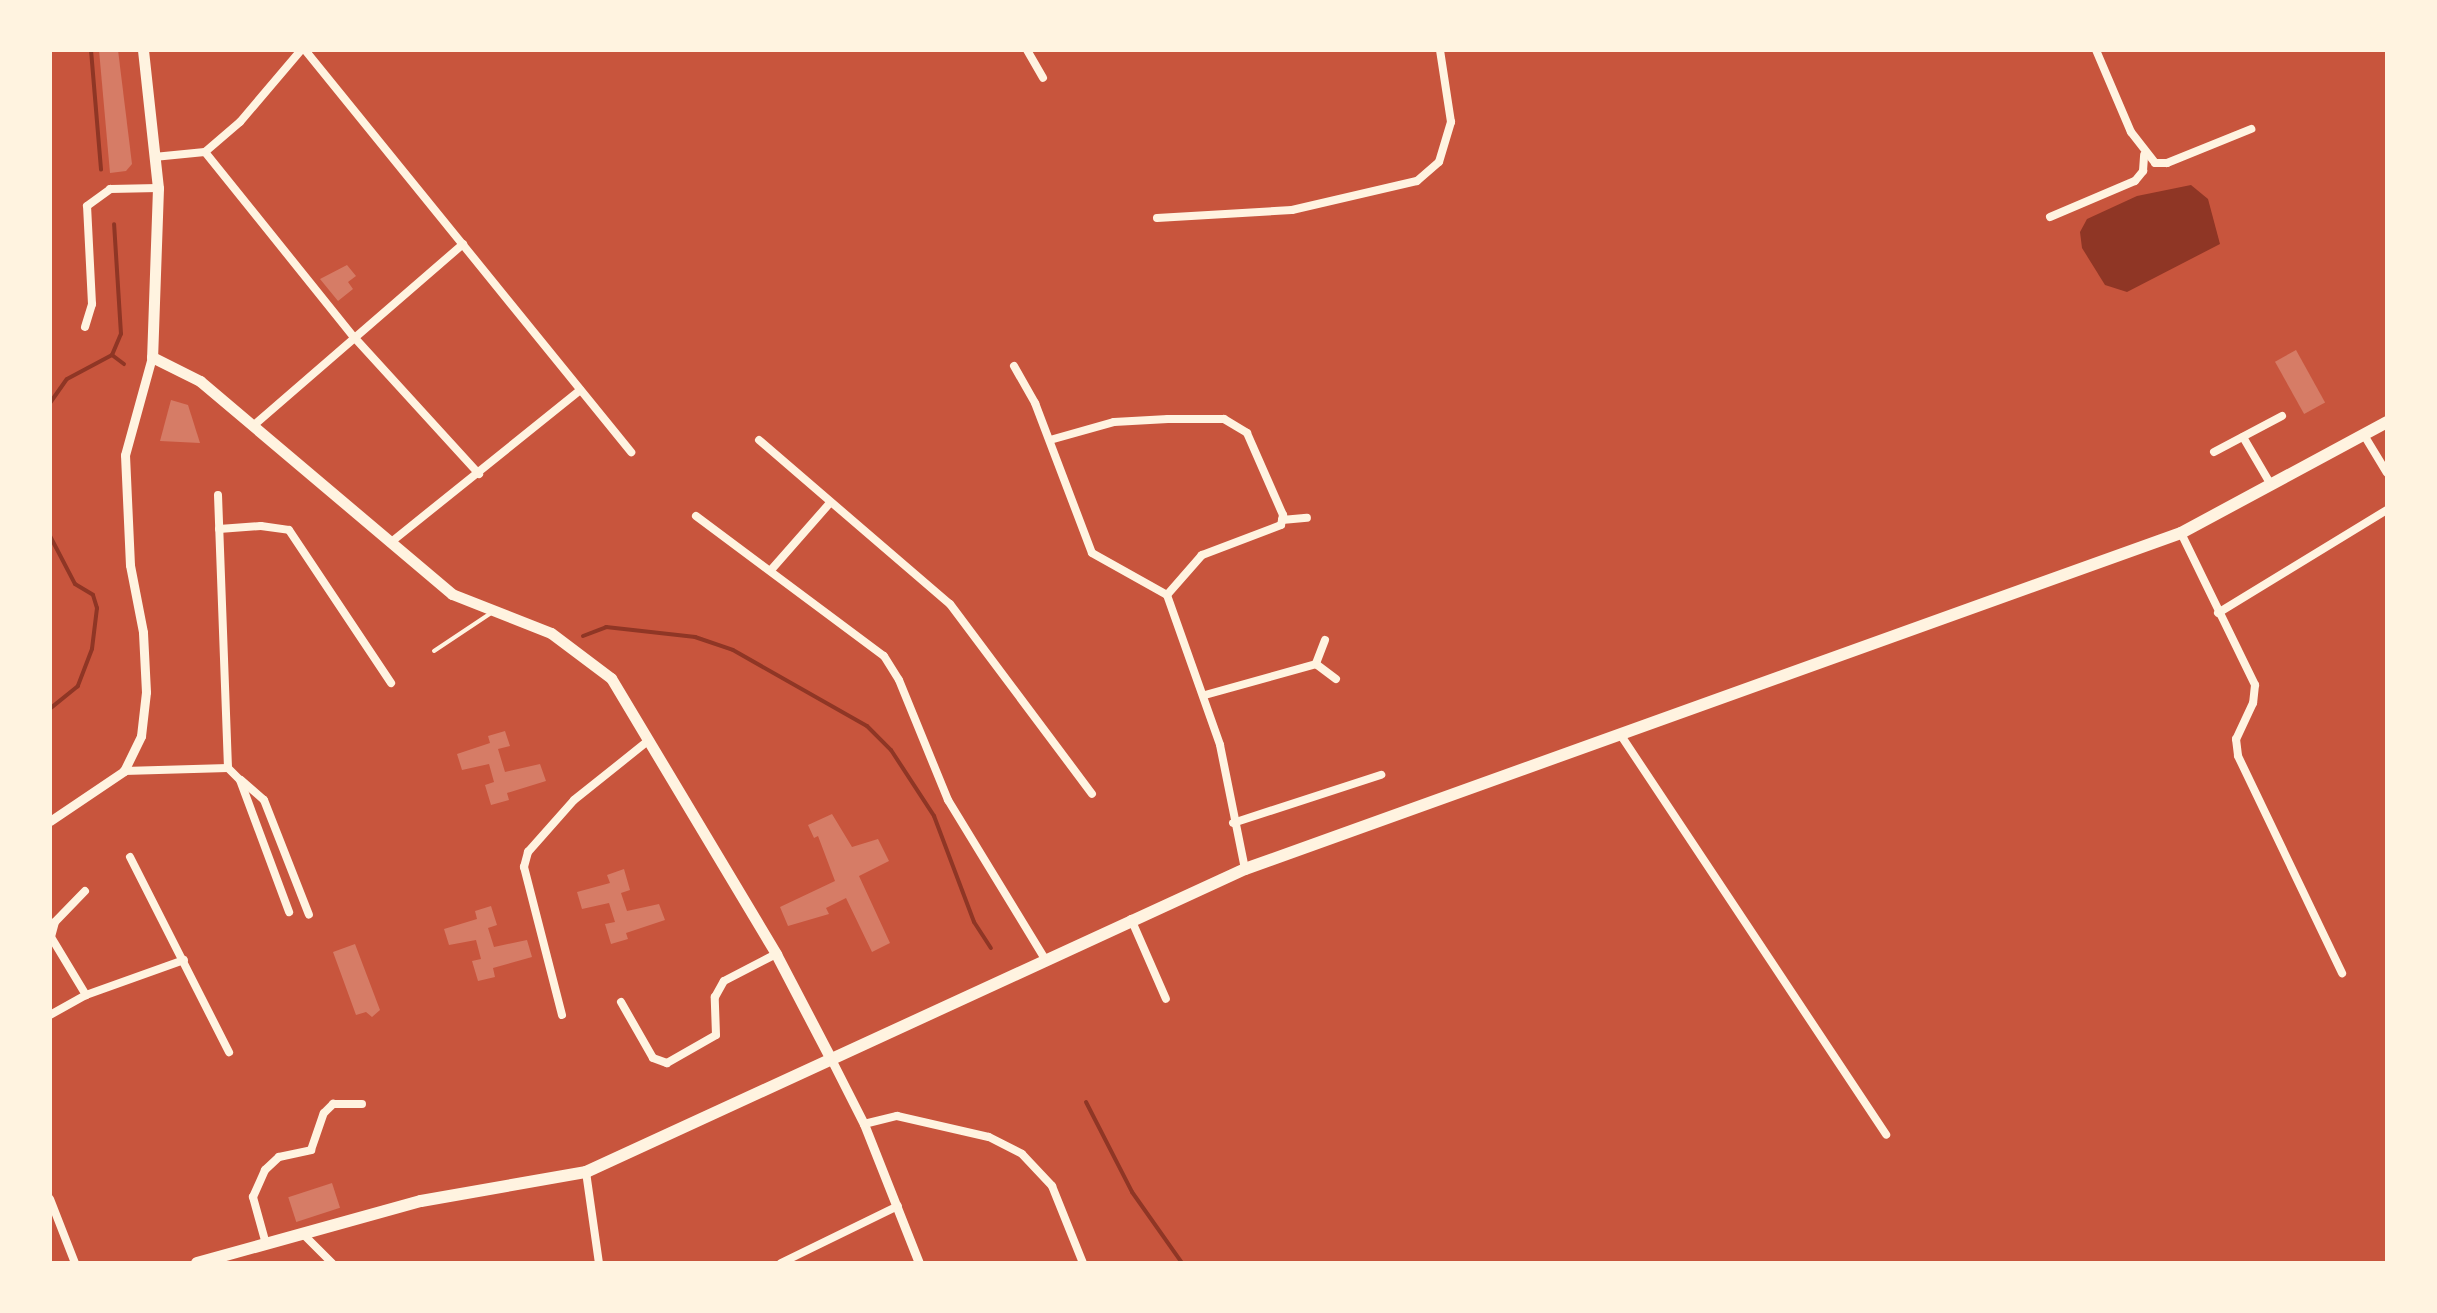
<!DOCTYPE html>
<style>
body{margin:0}
#map{position:relative;width:2437px;height:1313px;overflow:hidden;background:#c8553d;font-family:"PT Sans",sans-serif}
div>[style]{position:absolute}
.water>*{inset:0;background:#8f3625}
.stream>*{height:4px;margin:-2px;padding:0 2px;transform-origin:2px;border-radius:2px;background:#8f3625}
.building>*{inset:0;background:#d67c66;transform-origin:0 0}
.service>*{height:4px;margin:-2px;padding:0 2px;transform-origin:2px;border-radius:2px;background:#fff3e0}
.minor>*{height:8px;margin:-4px;padding:0 4px;transform-origin:4px;border-radius:4px;background:#fff3e0}
.tertiary>*{height:9px;margin:-4.5px;padding:0 4.5px;transform-origin:4.5px;border-radius:4.5px;background:#fff3e0}
.secondary>*{height:11px;margin:-5.5px;padding:0 5.5px;transform-origin:5.5px;border-radius:5.5px;background:#fff3e0}
.primary>*{height:12px;margin:-6px;padding:0 6px;transform-origin:6px;border-radius:6px;background:#fff3e0}
span{translate:-50% -50%;white-space:nowrap;text-align:center;line-height:1.15;-webkit-text-stroke:6px #fff3e0;paint-order:stroke}
.frame{position:absolute;inset:0;border:52px solid #fff3e0;pointer-events:none}
</style>
<div id="map">
<div class="water">
<div style="clip-path:polygon(2191px 185px,2208px 199px,2220px 244px,2127px 292px,2105px 285px,2082px 248px,2080px 232px,2087px 219px,2137px 196px)"></div>
</div>
<div class="stream">
<div style="left:91px;top:50px;width:120px;rotate:85.2deg"></div>
<div style="left:112px;top:355px;width:15px;rotate:37deg"></div>
<div style="left:50px;top:403px;width:29px;rotate:-55deg"></div>
<div style="left:67px;top:379px;width:51px;rotate:-28.1deg"></div>
<div style="left:112px;top:355px;width:23px;rotate:-67deg"></div>
<div style="left:121px;top:334px;width:110px;rotate:-93.6deg"></div>
<div style="left:50px;top:536px;width:54px;rotate:62.5deg"></div>
<div style="left:75px;top:584px;width:21px;rotate:31deg"></div>
<div style="left:93px;top:595px;width:14px;rotate:73deg"></div>
<div style="left:97px;top:608px;width:41px;rotate:97deg"></div>
<div style="left:92px;top:649px;width:40px;rotate:111deg"></div>
<div style="left:78px;top:686px;width:36px;rotate:141deg"></div>
<div style="left:583px;top:636px;width:25px;rotate:-21deg"></div>
<div style="left:606px;top:627px;width:90px;rotate:6.4deg"></div>
<div style="left:695px;top:637px;width:40px;rotate:18.9deg"></div>
<div style="left:733px;top:650px;width:154px;rotate:29.6deg"></div>
<div style="left:867px;top:726px;width:34px;rotate:45deg"></div>
<div style="left:891px;top:750px;width:79px;rotate:56.9deg"></div>
<div style="left:934px;top:816px;width:113px;rotate:69.3deg"></div>
<div style="left:974px;top:922px;width:31px;rotate:57deg"></div>
<div style="left:1086px;top:1102px;width:101px;rotate:62.9deg"></div>
<div style="left:1132px;top:1192px;width:87px;rotate:54.8deg"></div>
</div>
<div class="building">
<div style="clip-path:polygon(99px 50px,118px 50px,132px 164px,126px 171px,110px 173px)"></div>
<div style="clip-path:polygon(347px 265px,356px 276px,348px 282px,353px 289px,338px 301px,320px 279px)"></div>
<div style="left:2296px;top:350px;width:60px;height:24px;rotate:61deg"></div>
<div style="clip-path:polygon(171px 400px,188px 405px,200px 443px,160px 441px)"></div>
<div style="clip-path:polygon(505px 731px,510px 746px,498px 749px,505px 772px,540px 764px,546px 781px,507px 793px,509px 800px,491px 805px,485px 785px,494px 782px,489px 764px,462px 770px,457px 754px,490px 743px,488px 736px)"></div>
<div style="clip-path:polygon(832px 814px,852px 847px,878px 839px,889px 861px,859px 876px,890px 943px,872px 952px,846px 898px,826px 908px,829px 914px,788px 926px,780px 907px,835px 881px,818px 836px,814px 838px,808px 825px)"></div>
<div style="clip-path:polygon(624px 869px,630px 890px,621px 893px,627px 911px,659px 904px,665px 920px,626px 933px,628px 939px,611px 944px,605px 924px,615px 922px,609px 903px,582px 909px,577px 892px,610px 883px,607px 875px)"></div>
<div style="clip-path:polygon(491px 906px,497px 925px,488px 928px,494px 947px,527px 940px,532px 957px,493px 968px,495px 977px,478px 981px,472px 961px,481px 959px,476px 940px,449px 945px,444px 929px,477px 919px,475px 911px)"></div>
<div style="clip-path:polygon(355px 944px,380px 1010px,372px 1017px,366px 1012px,356px 1015px,333px 952px)"></div>
<div style="left:332px;top:1183px;width:26px;height:46px;rotate:72deg"></div>
</div>
<div class="service">
<div style="left:434px;top:651px;width:69px;rotate:-33.7deg"></div>
</div>
<div class="minor">
<div style="left:305px;top:50px;width:518px;rotate:50.96deg"></div>
<div style="left:1027px;top:50px;width:32px;rotate:60deg"></div>
<div style="left:2096px;top:50px;width:89px;rotate:66.9deg"></div>
<div style="left:2131px;top:132px;width:39px;rotate:52deg"></div>
<div style="left:2155px;top:163px;width:12px"></div>
<div style="left:2167px;top:163px;width:91px;rotate:-22deg"></div>
<div style="left:205px;top:152px;width:236px;rotate:51.2deg"></div>
<div style="left:353px;top:336px;width:187px;rotate:47.6deg"></div>
<div style="left:154px;top:157px;width:51px;rotate:-5.6deg"></div>
<div style="left:205px;top:152px;width:46px;rotate:-40.6deg"></div>
<div style="left:240px;top:122px;width:94px;rotate:-49.7deg"></div>
<div style="left:2050px;top:217px;width:92px;rotate:-23deg"></div>
<div style="left:2135px;top:181px;width:13px;rotate:-51deg"></div>
<div style="left:2143px;top:171px;width:16px;rotate:-86deg"></div>
<div style="left:1157px;top:218px;width:135px;rotate:-3.4deg"></div>
<div style="left:1292px;top:210px;width:128px;rotate:-13.1deg"></div>
<div style="left:1417px;top:181px;width:29px;rotate:-41deg"></div>
<div style="left:1439px;top:162px;width:42px;rotate:-73.3deg"></div>
<div style="left:1451px;top:122px;width:73px;rotate:-98.7deg"></div>
<div style="left:85px;top:327px;width:24px;rotate:-73deg"></div>
<div style="left:92px;top:304px;width:98px;rotate:-92.9deg"></div>
<div style="left:87px;top:206px;width:29px;rotate:-36deg"></div>
<div style="left:110px;top:189px;width:48px;rotate:-1.2deg"></div>
<div style="left:1014px;top:366px;width:43px;rotate:60.4deg"></div>
<div style="left:1035px;top:403px;width:160px;rotate:69.2deg"></div>
<div style="left:1092px;top:553px;width:86px;rotate:29.2deg"></div>
<div style="left:1167px;top:595px;width:159px;rotate:70.5deg"></div>
<div style="left:1220px;top:745px;width:126px;rotate:78.6deg"></div>
<div style="left:253px;top:426px;width:278px;rotate:-40.9deg"></div>
<div style="left:2364px;top:435px;width:44px;rotate:58.8deg"></div>
<div style="left:2243px;top:437px;width:56px;rotate:59.7deg"></div>
<div style="left:759px;top:440px;width:252px;rotate:40.7deg"></div>
<div style="left:950px;top:604px;width:237px;rotate:53.2deg"></div>
<div style="left:1050px;top:440px;width:66px;rotate:-15.7deg"></div>
<div style="left:1114px;top:422px;width:54px;rotate:-3.2deg"></div>
<div style="left:1168px;top:419px;width:56px"></div>
<div style="left:1224px;top:419px;width:27px;rotate:31deg"></div>
<div style="left:1247px;top:433px;width:90px;rotate:66.3deg"></div>
<div style="left:1283px;top:515px;width:10px;rotate:101deg"></div>
<div style="left:1281px;top:525px;width:85px;rotate:159.2deg"></div>
<div style="left:1202px;top:555px;width:53px;rotate:131.2deg"></div>
<div style="left:2214px;top:452px;width:77px;rotate:-27.9deg"></div>
<div style="left:218px;top:495px;width:273px;rotate:87.9deg"></div>
<div style="left:696px;top:516px;width:234px;rotate:36.7deg"></div>
<div style="left:884px;top:656px;width:28px;rotate:58deg"></div>
<div style="left:899px;top:680px;width:130px;rotate:67.8deg"></div>
<div style="left:948px;top:800px;width:184px;rotate:58.6deg"></div>
<div style="left:1282px;top:520px;width:25px;rotate:-5deg"></div>
<div style="left:219px;top:529px;width:42px;rotate:-4.1deg"></div>
<div style="left:261px;top:526px;width:28px;rotate:8deg"></div>
<div style="left:289px;top:530px;width:184px;rotate:56.3deg"></div>
<div style="left:2181px;top:533px;width:169px;rotate:64deg"></div>
<div style="left:2255px;top:685px;width:18px;rotate:96deg"></div>
<div style="left:2253px;top:703px;width:40px;rotate:115deg"></div>
<div style="left:2236px;top:739px;width:17px;rotate:83deg"></div>
<div style="left:2238px;top:756px;width:241px;rotate:64.4deg"></div>
<div style="left:390px;top:543px;width:244px;rotate:-38.8deg"></div>
<div style="left:771px;top:570px;width:88px;rotate:-48.7deg"></div>
<div style="left:2218px;top:613px;width:198px;rotate:-31.4deg"></div>
<div style="left:1325px;top:640px;width:26px;rotate:111deg"></div>
<div style="left:1316px;top:664px;width:25px;rotate:37deg"></div>
<div style="left:1205px;top:695px;width:115px;rotate:-15.6deg"></div>
<div style="left:1620px;top:734px;width:481px;rotate:56.4deg"></div>
<div style="left:228px;top:768px;width:17px;rotate:45deg"></div>
<div style="left:240px;top:780px;width:141px;rotate:69.6deg"></div>
<div style="left:124px;top:771px;width:104px;rotate:-1.7deg"></div>
<div style="left:241px;top:780px;width:30px;rotate:41deg"></div>
<div style="left:264px;top:800px;width:123px;rotate:68.6deg"></div>
<div style="left:1233px;top:823px;width:156px;rotate:-18deg"></div>
<div style="left:130px;top:857px;width:219px;rotate:63.1deg"></div>
<div style="left:85px;top:891px;width:43px;rotate:134.1deg"></div>
<div style="left:55px;top:922px;width:16px;rotate:105deg"></div>
<div style="left:51px;top:937px;width:68px;rotate:58.9deg"></div>
<div style="left:1131px;top:919px;width:87px;rotate:66.4deg"></div>
<div style="left:621px;top:1002px;width:64px;rotate:60.3deg"></div>
<div style="left:653px;top:1058px;width:15px;rotate:20deg"></div>
<div style="left:667px;top:1063px;width:56px;rotate:-29.7deg"></div>
<div style="left:716px;top:1035px;width:38px;rotate:-92deg"></div>
<div style="left:715px;top:997px;width:18px;rotate:-61deg"></div>
<div style="left:724px;top:981px;width:59px;rotate:-27.4deg"></div>
<div style="left:50px;top:1015px;width:41px;rotate:-29.1deg"></div>
<div style="left:86px;top:995px;width:104px;rotate:-19.7deg"></div>
<div style="left:562px;top:1015px;width:153px;rotate:-104.4deg"></div>
<div style="left:524px;top:867px;width:16px;rotate:-75deg"></div>
<div style="left:528px;top:852px;width:69px;rotate:-48.5deg"></div>
<div style="left:574px;top:800px;width:95px;rotate:-38.6deg"></div>
<div style="left:864px;top:1124px;width:34px;rotate:-14deg"></div>
<div style="left:897px;top:1116px;width:94px;rotate:12.9deg"></div>
<div style="left:989px;top:1137px;width:37px;rotate:27deg"></div>
<div style="left:1022px;top:1154px;width:44px;rotate:46.8deg"></div>
<div style="left:1052px;top:1186px;width:83px;rotate:68.1deg"></div>
<div style="left:586px;top:1172px;width:92px;rotate:81.9deg"></div>
<div style="left:50px;top:1199px;width:69px;rotate:68.7deg"></div>
<div style="left:304px;top:1235px;width:40px;rotate:45deg"></div>
<div style="left:266px;top:1244px;width:49px;rotate:-105.5deg"></div>
<div style="left:253px;top:1197px;width:30px;rotate:-66deg"></div>
<div style="left:265px;top:1170px;width:19px;rotate:-43deg"></div>
<div style="left:279px;top:1157px;width:33px;rotate:-12deg"></div>
<div style="left:311px;top:1150px;width:39px;rotate:-71deg"></div>
<div style="left:324px;top:1113px;width:13px;rotate:-45deg"></div>
<div style="left:333px;top:1104px;width:29px"></div>
<div style="left:781px;top:1263px;width:130px;rotate:-26deg"></div>
</div>
<div class="tertiary">
<div style="left:50px;top:821px;width:89px;rotate:-34deg"></div>
<div style="left:124px;top:771px;width:39px;rotate:-64deg"></div>
<div style="left:141px;top:736px;width:44px;rotate:-83.5deg"></div>
<div style="left:146px;top:692px;width:60px;rotate:-92.9deg"></div>
<div style="left:143px;top:632px;width:68px;rotate:-101deg"></div>
<div style="left:130px;top:565px;width:110px;rotate:-92.6deg"></div>
<div style="left:125px;top:455px;width:102px;rotate:-74.6deg"></div>
<div style="left:831px;top:1059px;width:73px;rotate:63.1deg"></div>
<div style="left:864px;top:1124px;width:149px;rotate:68.4deg"></div>
</div>
<div class="secondary">
<div style="left:143px;top:50px;width:139px;rotate:83.8deg"></div>
<div style="left:158px;top:188px;width:169px;rotate:92deg"></div>
<div style="left:152px;top:357px;width:54px;rotate:26.6deg"></div>
<div style="left:200px;top:381px;width:330px;rotate:40.2deg"></div>
<div style="left:452px;top:594px;width:106px;rotate:21.5deg"></div>
<div style="left:551px;top:633px;width:75px;rotate:36.9deg"></div>
<div style="left:611px;top:678px;width:322px;rotate:59.1deg"></div>
<div style="left:776px;top:954px;width:119px;rotate:62.4deg"></div>
</div>
<div class="primary">
<div style="left:197px;top:1263px;width:232px;rotate:-15.5deg"></div>
<div style="left:421px;top:1201px;width:168px;rotate:-10deg"></div>
<div style="left:586px;top:1172px;width:725px;rotate:-24.69deg"></div>
<div style="left:1245px;top:869px;width:994px;rotate:-19.75deg"></div>
<div style="left:2181px;top:533px;width:234px;rotate:-28.3deg"></div>
</div>
<div class="frame"></div>
</div>
